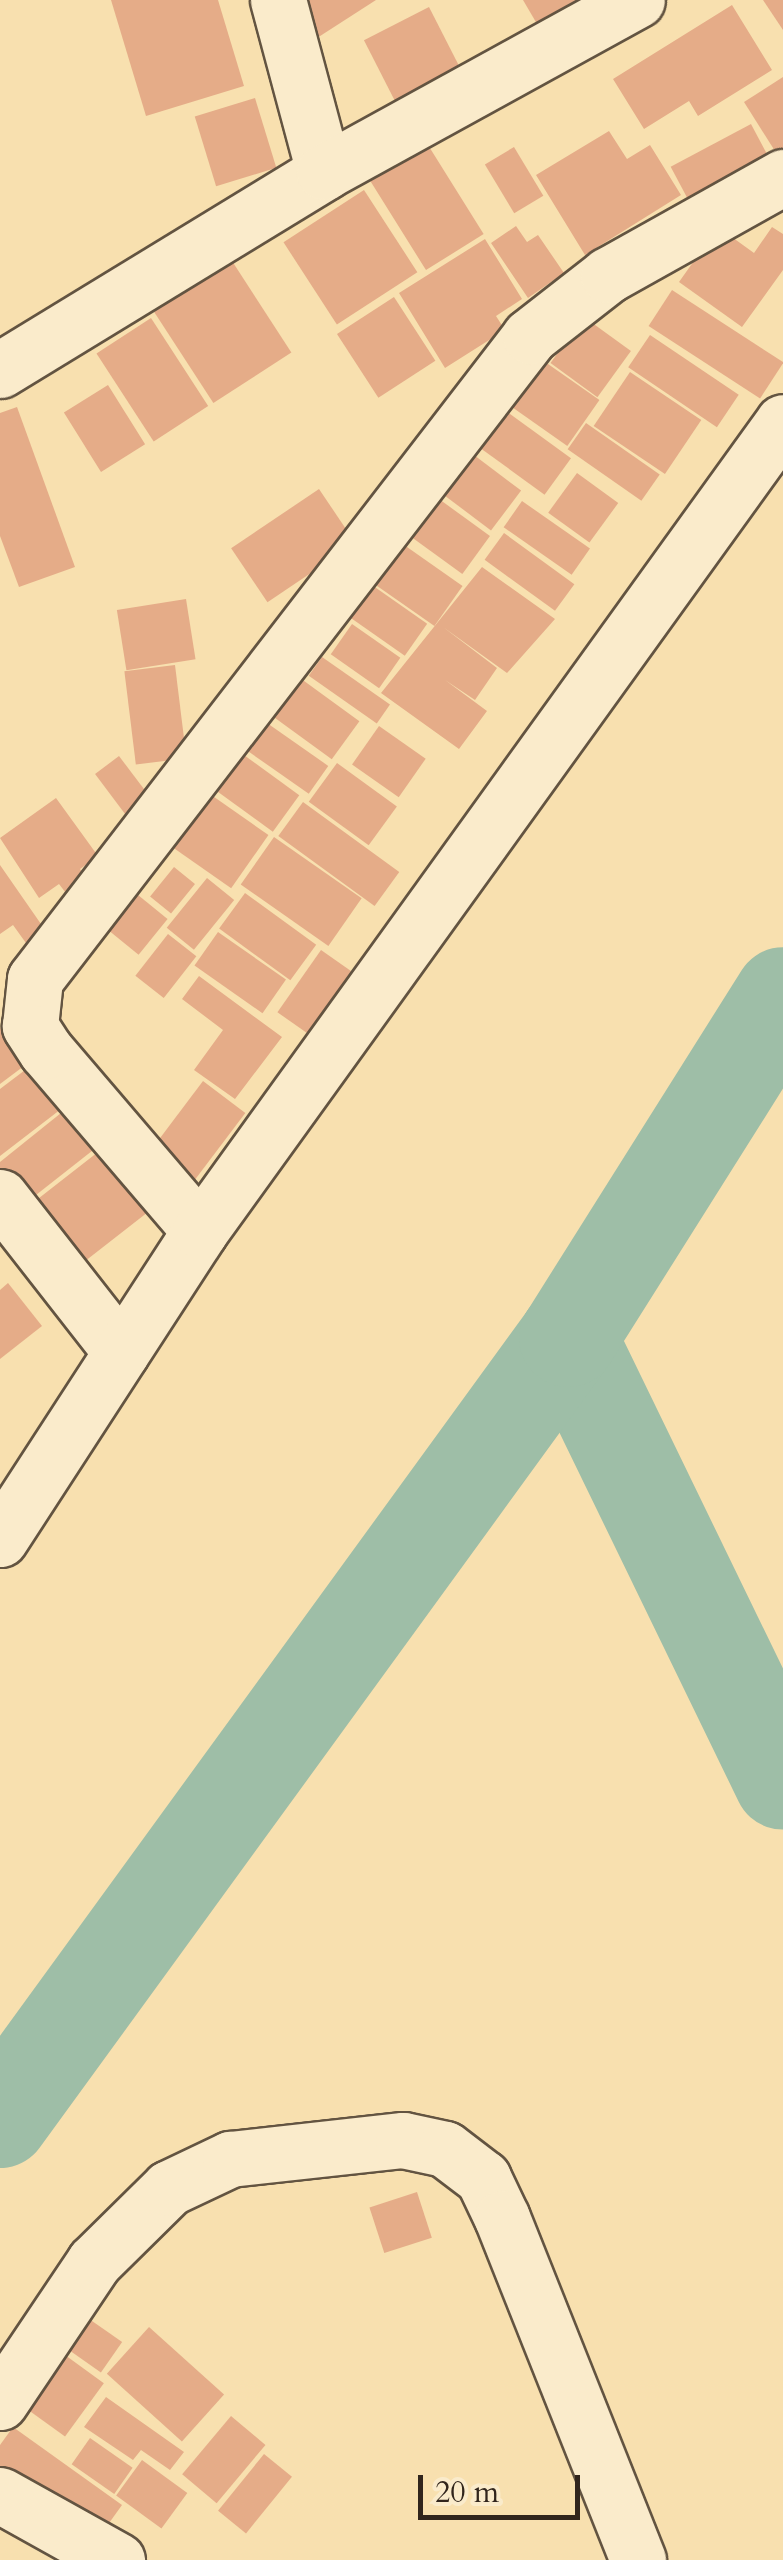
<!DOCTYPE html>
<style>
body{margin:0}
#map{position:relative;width:783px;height:2560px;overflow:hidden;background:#f8e0af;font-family:Cardo,serif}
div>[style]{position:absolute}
.river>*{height:98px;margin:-49px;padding:0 49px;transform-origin:49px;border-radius:49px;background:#9ebea7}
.building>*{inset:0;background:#e5ac88;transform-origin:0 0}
.roads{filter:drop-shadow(2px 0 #635441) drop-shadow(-2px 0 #635441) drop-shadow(0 2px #635441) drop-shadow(0 -2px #635441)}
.minor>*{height:55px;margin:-27.5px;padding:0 27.5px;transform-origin:27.5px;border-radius:27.5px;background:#faebcb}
span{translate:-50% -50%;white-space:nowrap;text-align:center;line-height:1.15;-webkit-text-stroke:8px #faebcb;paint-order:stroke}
.scale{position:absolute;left:418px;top:2475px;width:162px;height:45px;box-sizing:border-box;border:5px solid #31251c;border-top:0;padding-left:12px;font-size:30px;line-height:35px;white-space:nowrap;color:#31251c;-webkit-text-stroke:8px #faebcb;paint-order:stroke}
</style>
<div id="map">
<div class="river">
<div style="left:568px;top:1338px;width:492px;rotate:64.1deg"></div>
<div style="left:0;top:2119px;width:966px;rotate:-53.97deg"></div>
<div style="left:568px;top:1338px;width:404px;rotate:-57.8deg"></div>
</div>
<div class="building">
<div style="clip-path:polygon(111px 0,218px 0,244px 86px,146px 116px)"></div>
<div style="clip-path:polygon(292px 0,376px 0,317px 38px)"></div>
<div style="clip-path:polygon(523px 0,618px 0,547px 41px)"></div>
<div style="clip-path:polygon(763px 0,783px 0,783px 30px)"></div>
<div style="clip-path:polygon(732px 5px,772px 70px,698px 116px,689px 101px,644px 129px,613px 79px)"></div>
<div style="left:429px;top:7px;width:68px;height:73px;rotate:63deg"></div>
<div style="clip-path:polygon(783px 77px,783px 157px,780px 159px,744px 102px)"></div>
<div style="left:255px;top:98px;width:73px;height:63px;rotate:73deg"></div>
<div style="left:751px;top:124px;width:36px;height:91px;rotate:62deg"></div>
<div style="clip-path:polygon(609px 131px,627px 159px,650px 145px,681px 195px,585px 255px,536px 175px)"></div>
<div style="left:428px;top:145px;width:105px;height:68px;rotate:58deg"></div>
<div style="left:514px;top:147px;width:57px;height:34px;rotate:59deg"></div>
<div style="left:364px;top:190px;width:98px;height:96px;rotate:57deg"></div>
<div style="clip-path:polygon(516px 226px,527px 242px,538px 235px,564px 273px,528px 298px,491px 243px)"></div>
<div style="clip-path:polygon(718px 227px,754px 253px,772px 227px,783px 234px,783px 270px,742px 327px,679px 282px)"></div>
<div style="clip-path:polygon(485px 239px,522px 299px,496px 316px,505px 330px,445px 368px,399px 293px)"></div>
<div style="left:232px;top:261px;width:109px;height:93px;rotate:57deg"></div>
<div style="left:672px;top:290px;width:133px;height:43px;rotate:33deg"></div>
<div style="left:394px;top:297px;width:76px;height:68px;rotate:57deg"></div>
<div style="left:584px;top:317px;width:58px;height:57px;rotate:36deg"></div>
<div style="left:151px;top:318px;width:105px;height:65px;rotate:57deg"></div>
<div style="left:650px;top:335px;width:107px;height:39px;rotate:34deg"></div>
<div style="left:538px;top:357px;width:75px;height:56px;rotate:35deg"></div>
<div style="left:630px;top:372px;width:86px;height:65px;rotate:34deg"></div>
<div style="left:108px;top:385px;width:70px;height:52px;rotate:58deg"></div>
<div style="left:499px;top:406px;width:89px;height:45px;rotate:36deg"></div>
<div style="clip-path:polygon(17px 407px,75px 567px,19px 587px,0 536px,0 413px)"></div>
<div style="left:586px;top:423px;width:90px;height:32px;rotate:35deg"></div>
<div style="left:466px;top:449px;width:69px;height:50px;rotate:37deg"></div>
<div style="left:577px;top:473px;width:51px;height:49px;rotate:36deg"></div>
<div style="left:319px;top:489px;width:65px;height:106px;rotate:56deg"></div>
<div style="left:439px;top:499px;width:63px;height:47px;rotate:36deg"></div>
<div style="left:522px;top:501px;width:83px;height:32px;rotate:35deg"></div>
<div style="left:504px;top:533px;width:87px;height:33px;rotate:36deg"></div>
<div style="left:397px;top:540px;width:80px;height:49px;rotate:35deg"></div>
<div style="clip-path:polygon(482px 567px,555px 619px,507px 673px,443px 627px,497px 668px,475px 700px,445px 680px,487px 711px,459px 749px,381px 693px)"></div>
<div style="left:369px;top:583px;width:71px;height:39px;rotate:35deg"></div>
<div style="left:186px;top:599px;width:61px;height:70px;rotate:81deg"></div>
<div style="left:352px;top:624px;width:59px;height:37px;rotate:35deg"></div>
<div style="left:322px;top:657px;width:83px;height:23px;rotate:35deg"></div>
<div style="left:175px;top:665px;width:94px;height:51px;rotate:83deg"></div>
<div style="left:289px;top:670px;width:87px;height:47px;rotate:36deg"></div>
<div style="left:257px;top:716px;width:87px;height:34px;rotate:35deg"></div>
<div style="left:379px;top:726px;width:57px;height:47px;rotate:35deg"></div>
<div style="left:237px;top:750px;width:77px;height:45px;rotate:36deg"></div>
<div style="left:119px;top:756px;width:59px;height:30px;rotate:53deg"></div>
<div style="left:337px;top:763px;width:74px;height:48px;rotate:36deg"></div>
<div style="left:207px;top:792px;width:75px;height:65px;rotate:35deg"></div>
<div style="clip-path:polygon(56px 798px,98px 856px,80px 869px,89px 882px,69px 897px,59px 884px,39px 898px,0 838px)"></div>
<div style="left:303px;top:802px;width:119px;height:42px;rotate:36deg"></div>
<div style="left:274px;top:837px;width:107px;height:58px;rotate:35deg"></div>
<div style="clip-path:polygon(0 865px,50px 937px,31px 950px,13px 925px,0 934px)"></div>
<div style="left:174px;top:867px;width:27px;height:38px;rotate:39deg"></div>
<div style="left:207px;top:878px;width:35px;height:64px;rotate:39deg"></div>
<div style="left:245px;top:893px;width:88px;height:44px;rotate:36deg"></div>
<div style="left:138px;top:895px;width:38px;height:46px;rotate:39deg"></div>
<div style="left:218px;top:932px;width:83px;height:41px;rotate:35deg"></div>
<div style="left:168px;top:934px;width:36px;height:53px;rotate:38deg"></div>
<div style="left:321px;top:950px;width:47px;height:76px;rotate:35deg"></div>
<div style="clip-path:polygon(199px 976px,282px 1037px,235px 1099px,194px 1070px,223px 1030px,182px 999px)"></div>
<div style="clip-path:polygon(5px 1025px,32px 1060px,0 1084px,0 1029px)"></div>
<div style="clip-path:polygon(33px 1064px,65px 1106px,0 1156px,0 1089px)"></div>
<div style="left:203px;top:1081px;width:53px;height:91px;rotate:37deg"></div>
<div style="clip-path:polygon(66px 1109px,97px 1147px,22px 1206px,0 1178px,0 1162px)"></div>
<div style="left:107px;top:1145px;width:78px;height:102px;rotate:52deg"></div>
<div style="clip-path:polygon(8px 1283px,42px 1326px,0 1359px,0 1290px)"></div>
<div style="left:417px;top:2192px;width:48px;height:50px;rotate:72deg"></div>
<div style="left:82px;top:2314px;width:49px;height:37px;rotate:35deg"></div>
<div style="left:149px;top:2327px;width:101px;height:63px;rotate:42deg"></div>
<div style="left:65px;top:2355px;width:48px;height:66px;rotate:36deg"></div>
<div style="clip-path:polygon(106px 2397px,184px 2452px,170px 2470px,141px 2450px,133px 2460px,84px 2427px)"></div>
<div style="left:231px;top:2416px;width:45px;height:76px;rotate:40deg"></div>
<div style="clip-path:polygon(13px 2427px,122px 2505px,94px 2544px,0 2477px,0 2445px)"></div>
<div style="left:90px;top:2438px;width:52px;height:32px;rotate:35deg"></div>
<div style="left:264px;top:2454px;width:36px;height:73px;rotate:39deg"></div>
<div style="left:142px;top:2460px;width:56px;height:44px;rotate:36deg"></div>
</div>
<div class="roads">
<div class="minor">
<div style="left:278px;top:0;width:178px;rotate:75deg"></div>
<div style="left:0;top:370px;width:380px;rotate:-31.4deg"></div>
<div style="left:324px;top:172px;width:357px;rotate:-28.8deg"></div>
<div style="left:0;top:1197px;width:197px;rotate:52deg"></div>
<div style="left:200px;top:1231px;width:237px;rotate:-130.5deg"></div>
<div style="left:46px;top:1051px;width:30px;rotate:-123deg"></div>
<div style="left:30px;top:1026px;width:47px;rotate:-83.9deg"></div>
<div style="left:35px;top:979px;width:811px;rotate:-52.41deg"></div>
<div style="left:530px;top:336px;width:99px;rotate:-38deg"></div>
<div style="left:608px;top:275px;width:201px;rotate:-29.2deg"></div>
<div style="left:0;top:1539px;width:367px;rotate:-57deg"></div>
<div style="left:200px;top:1231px;width:997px;rotate:-54.22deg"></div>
<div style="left:0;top:2402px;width:169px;rotate:-56.1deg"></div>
<div style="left:94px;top:2262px;width:105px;rotate:-44.6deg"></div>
<div style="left:169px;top:2188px;width:68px;rotate:-25.4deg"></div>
<div style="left:230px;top:2159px;width:174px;rotate:-6.3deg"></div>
<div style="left:403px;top:2140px;width:43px;rotate:12.1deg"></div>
<div style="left:445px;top:2149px;width:48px;rotate:37.3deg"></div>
<div style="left:483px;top:2178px;width:44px;rotate:64.6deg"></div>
<div style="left:502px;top:2218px;width:368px;rotate:68.3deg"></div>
<div style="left:0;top:2495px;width:134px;rotate:29.1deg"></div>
</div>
</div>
<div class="scale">20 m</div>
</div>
